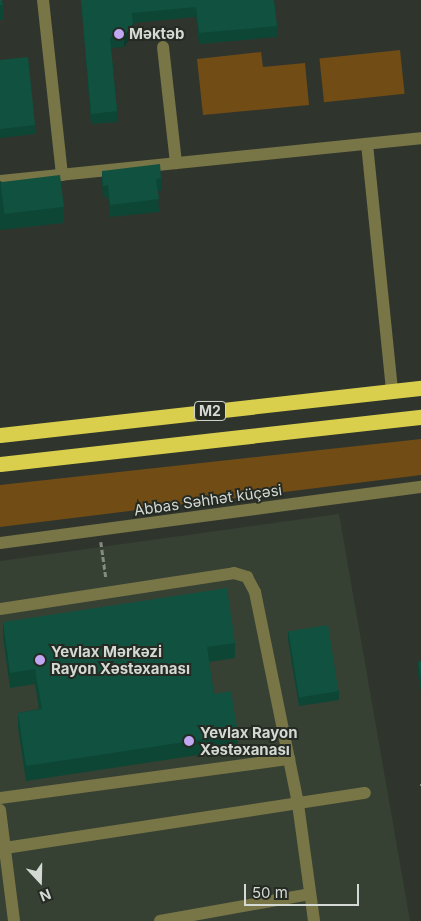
<!DOCTYPE html>
<meta charset="utf-8">
<style>
body{margin:0}
#map{position:relative;width:421px;height:921px;overflow:hidden;background:#2f352d;font-family:Inter,sans-serif}
div>[style]{position:absolute}
.built>*{inset:0;background:#364033}
.green>*{inset:0;background:#714c15;transform-origin:0 0}
.path>*{height:2.5px;margin-top:-1.25px;transform-origin:0;background:repeating-linear-gradient(90deg,#858a83 0 5px,transparent 0 7.5px)}
.minor>*{height:12px;margin:-6px;padding:0 6px;transform-origin:6px;border-radius:6px;background:#787546}
.highway>*{height:15px;margin:-7.5px;padding:0 7.5px;transform-origin:7.5px;border-radius:7.5px;background:#d9cf4c}
.wall>*{inset:0;background:#0e4636}
.shaded-wall>*{inset:0;background:#0b392c}
.building>*{inset:0;background:#10513f;transform-origin:0 0}
.dots>*{width:14px;height:14px;translate:-50% -50%;box-sizing:border-box;border:2px solid #252b23;border-radius:50%}
span{translate:-50% -50%;white-space:nowrap;text-align:center;line-height:1.15;-webkit-text-stroke:4px #252b23;paint-order:stroke}
.shield-label span{padding:1px 4px;background:#252b23;border:1px solid;border-radius:4px;-webkit-text-stroke-width:0}
.shield-label{font-size:14px;color:#d5d9d4;font-weight:700}
.poi-label{font-size:15px;color:#d5d9d4;font-weight:700}
.left{translate:0 -50%;text-align:left}
.street-label{font-size:15px;color:#d5d9d4}
.north{position:absolute;left:15px;top:856px;width:50px;height:50px;-webkit-text-stroke:4px #252b23;paint-order:stroke;rotate:159deg;font-size:14px;font-weight:700;line-height:20px;text-align:center;color:#d5d9d4}
.north::after{content:'';display:block;margin:auto;width:18px;height:22px;background:#d5d9d4;clip-path:polygon(50% 0,100% 100%,50% 72%,0 100%)}
.scale{position:absolute;left:244px;top:884px;width:115px;height:22px;box-sizing:border-box;border:2px solid #d5d9d4;border-top:0;padding-left:6px;font-size:15px;line-height:18px;white-space:nowrap;color:#d5d9d4;-webkit-text-stroke:4px #252b23;paint-order:stroke}
</style>
<div id="map">
<div class="built">
<div style="clip-path:polygon(339px 514px,410px 921px,0 921px,0 561px)"></div>
</div>
<div class="green">
<div style="left:400px;top:50px;width:44px;height:81px;rotate:84deg"></div>
<div style="clip-path:polygon(261px 52px,263px 67px,305px 63px,309px 105px,203px 115px,197px 59px)"></div>
<div style="clip-path:polygon(421px 439px,421px 475px,0 527px,0 485px)"></div>
</div>
<div class="path">
<div style="left:101px;top:542px;width:37px;rotate:82deg"></div>
<div style="left:420px;top:785px;width:1px"></div>
</div>
<div class="minor">
<div style="left:43px;top:0;width:176px;rotate:83.8deg"></div>
<div style="left:163px;top:47px;width:117px;rotate:83.6deg"></div>
<div style="left:367px;top:144px;width:248px;rotate:84.2deg"></div>
<div style="left:0;top:181px;width:423px;rotate:-5.8deg"></div>
<div style="left:0;top:543px;width:425px;rotate:-7.6deg"></div>
<div style="left:0;top:609px;width:237px;rotate:-8.7deg"></div>
<div style="left:234px;top:573px;width:14px;rotate:17deg"></div>
<div style="left:247px;top:577px;width:17px;rotate:62deg"></div>
<div style="left:255px;top:592px;width:216px;rotate:78.5deg"></div>
<div style="left:298px;top:804px;width:118px;rotate:82.2deg"></div>
<div style="left:0;top:798px;width:292px;rotate:-7.7deg"></div>
<div style="left:0;top:810px;width:112px;rotate:82.8deg"></div>
<div style="left:5px;top:848px;width:364px;rotate:-8.7deg"></div>
<div style="left:160px;top:921px;width:152px;rotate:-10.2deg"></div>
</div>
<div class="highway">
<div style="left:0;top:435px;width:424px;rotate:-6.4deg"></div>
<div style="left:0;top:464px;width:424px;rotate:-6.4deg"></div>
</div>
<div class="wall">
<div style="clip-path:polygon(0 0,3px 5px,3px 20px,0 20px)"></div>
<div style="clip-path:polygon(81px 0,274px 0,277px 26px,277px 37px,199px 44px,196px 17px,133px 23px,133px 34px,124px 47px,111px 48px,117px 111px,117px 122px,91px 124px)"></div>
<div style="clip-path:polygon(0 60px,35px 125px,35px 134px,0 138px)"></div>
<div style="clip-path:polygon(102px 171px,161px 178px,161px 191px,158px 191px,159px 212px,110px 217px,108px 197px,103px 198px,102px 183px)"></div>
<div style="clip-path:polygon(0 181px,64px 207px,64px 223px,0 230px)"></div>
<div style="clip-path:polygon(3px 622px,235px 643px,235px 658px,209px 662px,214px 694px,238px 734px,238px 749px,26px 781px,18px 728px,18px 713px,39px 709px,35px 684px,10px 688px,3px 637px)"></div>
<div style="clip-path:polygon(288px 631px,339px 691px,339px 700px,299px 706px,288px 640px)"></div>
<div style="clip-path:polygon(421px 661px,421px 692px,418px 674px,418px 662px)"></div>
</div>
<div class="shaded-wall">
<div style="clip-path:polygon(133px 24px,133px 34px,124px 47px,124px 36px)"></div>
</div>
<div class="building">
<div style="clip-path:polygon(0 0,2px 0,3px 5px,0 5px)"></div>
<div style="clip-path:polygon(81px 0,274px 0,277px 26px,199px 33px,196px 7px,132px 13px,133px 24px,124px 36px,110px 37px,117px 111px,91px 114px)"></div>
<div style="clip-path:polygon(28px 57px,35px 125px,0 129px,0 60px)"></div>
<div style="clip-path:polygon(160px 164px,161px 178px,156px 179px,159px 199px,110px 205px,108px 185px,103px 186px,102px 171px)"></div>
<div style="left:60px;top:175px;width:32px;height:60px;rotate:83deg"></div>
<div style="clip-path:polygon(227px 588px,235px 643px,207px 647px,214px 694px,231px 691px,238px 734px,26px 766px,18px 713px,42px 709px,35px 669px,10px 673px,3px 622px)"></div>
<div style="left:328px;top:625px;width:67px;height:40px;rotate:81deg"></div>
<div style="clip-path:polygon(421px 661px,421px 679px,418px 662px)"></div>
</div>
<div class="dots">
<div style="left:119px;top:34px;background:#c1a8f3"></div>
<div style="left:40px;top:660px;background:#c1a8f3"></div>
<div style="left:189px;top:741px;background:#c1a8f3"></div>
</div>
<div class="shield-label">
<span style="left:210px;top:411px">M2</span>
</div>
<div class="poi-label">
<span class="left" style="left:129px;top:34px">Məktəb</span>
<span class="left" style="left:51px;top:660px">Yevlax Mərkəzi<br>Rayon Xəstəxanası</span>
<span class="left" style="left:200px;top:741px">Yevlax Rayon<br>Xəstəxanası</span>
</div>
<div class="street-label">
<span style="left:208px;top:500px;rotate:-8deg">Abbas Səhhət küçəsi</span>
</div>
<div class="north">N</div>
<div class="scale">50 m</div>
</div>
